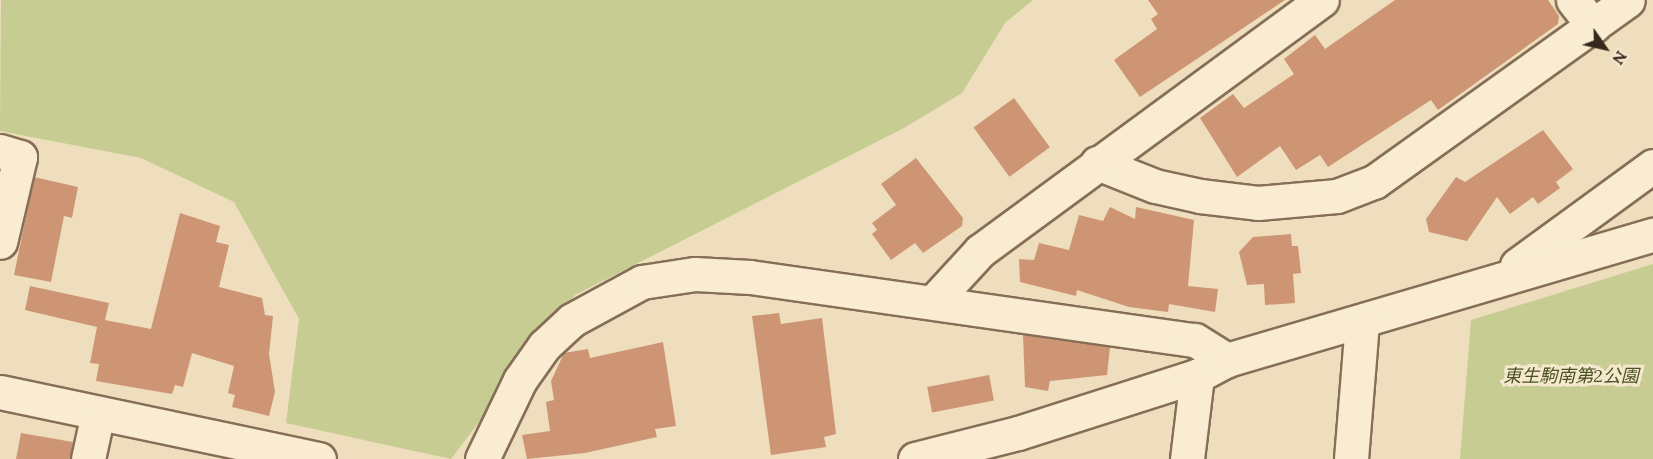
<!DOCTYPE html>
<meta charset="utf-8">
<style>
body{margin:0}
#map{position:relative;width:1653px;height:459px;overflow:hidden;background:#eedebe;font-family:Lora,"Noto Sans JP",serif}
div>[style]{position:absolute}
.green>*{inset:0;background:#c7cc92}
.building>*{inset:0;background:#cd9573;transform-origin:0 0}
.roads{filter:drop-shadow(2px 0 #866e57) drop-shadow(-2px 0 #866e57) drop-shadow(0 2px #866e57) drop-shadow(0 -2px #866e57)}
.minor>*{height:33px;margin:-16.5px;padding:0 16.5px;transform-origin:16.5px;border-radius:16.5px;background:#f9ecd1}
span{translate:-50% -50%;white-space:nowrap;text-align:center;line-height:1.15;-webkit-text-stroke:6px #f5e8ce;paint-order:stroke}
.park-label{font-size:18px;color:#485222;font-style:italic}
.north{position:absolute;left:1575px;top:18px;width:60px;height:60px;-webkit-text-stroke:4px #f5e8ce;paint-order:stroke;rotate:124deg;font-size:16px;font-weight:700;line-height:24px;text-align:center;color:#36271c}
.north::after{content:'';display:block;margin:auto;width:21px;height:27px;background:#36271c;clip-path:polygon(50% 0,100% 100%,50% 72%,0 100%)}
</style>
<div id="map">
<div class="green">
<div style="clip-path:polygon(1px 0,1033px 0,1005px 23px,962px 93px,904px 128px,575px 295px,451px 459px,286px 423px,299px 319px,234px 202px,141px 158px,0 131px)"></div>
<div style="clip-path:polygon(1653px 264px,1653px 459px,1460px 459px,1471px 320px)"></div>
</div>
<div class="building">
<div style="clip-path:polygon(1148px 0,1285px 0,1140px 97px,1114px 60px,1157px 29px,1151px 19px,1158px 14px)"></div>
<div style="clip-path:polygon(1395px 0,1548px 0,1559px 16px,1558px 24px,1438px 110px,1431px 100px,1328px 167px,1320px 155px,1296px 170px,1280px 146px,1237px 177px,1200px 118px,1233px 94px,1244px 108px,1294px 74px,1284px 59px,1315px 35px,1325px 49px)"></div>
<div style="left:1014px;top:98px;width:61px;height:50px;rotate:54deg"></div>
<div style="clip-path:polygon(1543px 130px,1573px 169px,1556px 182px,1560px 188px,1538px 204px,1533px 197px,1510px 214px,1497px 197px,1467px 241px,1429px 232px,1426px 219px,1456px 177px,1465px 182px)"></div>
<div style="clip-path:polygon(916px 158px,963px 218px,962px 226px,923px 253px,915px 243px,891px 260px,872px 234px,877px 230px,872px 223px,896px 205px,881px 184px)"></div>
<div style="clip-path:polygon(34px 177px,78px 187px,72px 218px,64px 216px,51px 282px,14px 275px)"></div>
<div style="clip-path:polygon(1110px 207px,1135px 219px,1136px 207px,1194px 220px,1188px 286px,1218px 289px,1215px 312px,1169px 304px,1168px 312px,1129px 307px,1077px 290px,1076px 296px,1020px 282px,1019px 259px,1034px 260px,1039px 243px,1069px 250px,1079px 215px,1103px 221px)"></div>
<div style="clip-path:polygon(180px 213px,220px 226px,216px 242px,229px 245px,219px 287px,262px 298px,265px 315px,273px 316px,269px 354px,275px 392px,269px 416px,232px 407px,235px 395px,228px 393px,234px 366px,192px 353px,183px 387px,175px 385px,172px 394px,96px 381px,99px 364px,90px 363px,97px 327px,25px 310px,30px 286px,109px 303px,105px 320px,151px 329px)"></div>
<div style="clip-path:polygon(1291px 234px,1292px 246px,1298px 246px,1301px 273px,1293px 274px,1295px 303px,1265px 305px,1264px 284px,1247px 285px,1239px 252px,1253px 237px)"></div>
<div style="clip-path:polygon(779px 313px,781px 324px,822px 318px,836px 434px,824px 437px,826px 447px,771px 455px,752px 316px)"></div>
<div style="clip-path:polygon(1023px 335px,1110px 347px,1107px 375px,1050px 381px,1048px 391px,1025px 387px)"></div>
<div style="clip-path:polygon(663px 342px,676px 426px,655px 429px,657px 437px,585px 453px,527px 459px,522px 435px,550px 431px,546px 402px,554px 400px,551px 381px,564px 353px,588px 349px,590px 358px)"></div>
<div style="left:989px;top:375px;width:26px;height:63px;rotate:79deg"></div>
<div style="clip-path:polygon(21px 433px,73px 442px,70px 459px,16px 459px)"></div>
</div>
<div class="roads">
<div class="minor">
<div style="left:1573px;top:0;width:33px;rotate:52deg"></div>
<div style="left:0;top:151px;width:21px;rotate:17deg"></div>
<div style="left:20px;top:157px;width:87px;rotate:103.2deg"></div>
<div style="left:1097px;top:163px;width:62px;rotate:21.6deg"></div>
<div style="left:1155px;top:186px;width:46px;rotate:12.5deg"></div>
<div style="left:1200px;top:196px;width:58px;rotate:6.9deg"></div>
<div style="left:1258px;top:203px;width:79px;rotate:-5.1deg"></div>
<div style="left:1337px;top:196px;width:40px;rotate:-21deg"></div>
<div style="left:1374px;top:182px;width:312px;rotate:-35.6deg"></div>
<div style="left:1517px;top:265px;width:168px;rotate:-36.1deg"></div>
<div style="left:934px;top:301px;width:68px;rotate:-47.4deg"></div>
<div style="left:980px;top:251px;width:424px;rotate:-36.3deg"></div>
<div style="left:0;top:392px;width:326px;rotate:11.9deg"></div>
<div style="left:88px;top:459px;width:47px;rotate:-77.7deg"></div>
<div style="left:482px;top:459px;width:88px;rotate:-64.3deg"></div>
<div style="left:520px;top:380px;width:42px;rotate:-54.8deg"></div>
<div style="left:544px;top:346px;width:38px;rotate:-43deg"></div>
<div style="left:572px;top:320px;width:80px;rotate:-28.5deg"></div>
<div style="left:642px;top:282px;width:54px;rotate:-8.6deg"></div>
<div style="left:695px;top:274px;width:55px;rotate:3.1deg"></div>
<div style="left:750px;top:277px;width:449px;rotate:8.1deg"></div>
<div style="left:1195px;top:340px;width:38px;rotate:32deg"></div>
<div style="left:915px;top:459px;width:106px;rotate:-14.2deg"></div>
<div style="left:1018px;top:433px;width:188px;rotate:-17.7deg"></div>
<div style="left:1197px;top:376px;width:34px;rotate:-28deg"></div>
<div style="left:1227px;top:360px;width:444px;rotate:-16.4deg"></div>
<div style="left:1187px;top:459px;width:84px;rotate:-83.1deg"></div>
<div style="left:1351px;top:459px;width:138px;rotate:-85.4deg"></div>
</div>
</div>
<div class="park-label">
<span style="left:1571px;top:376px">東生駒南第2公園</span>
</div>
<div class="north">N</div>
</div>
